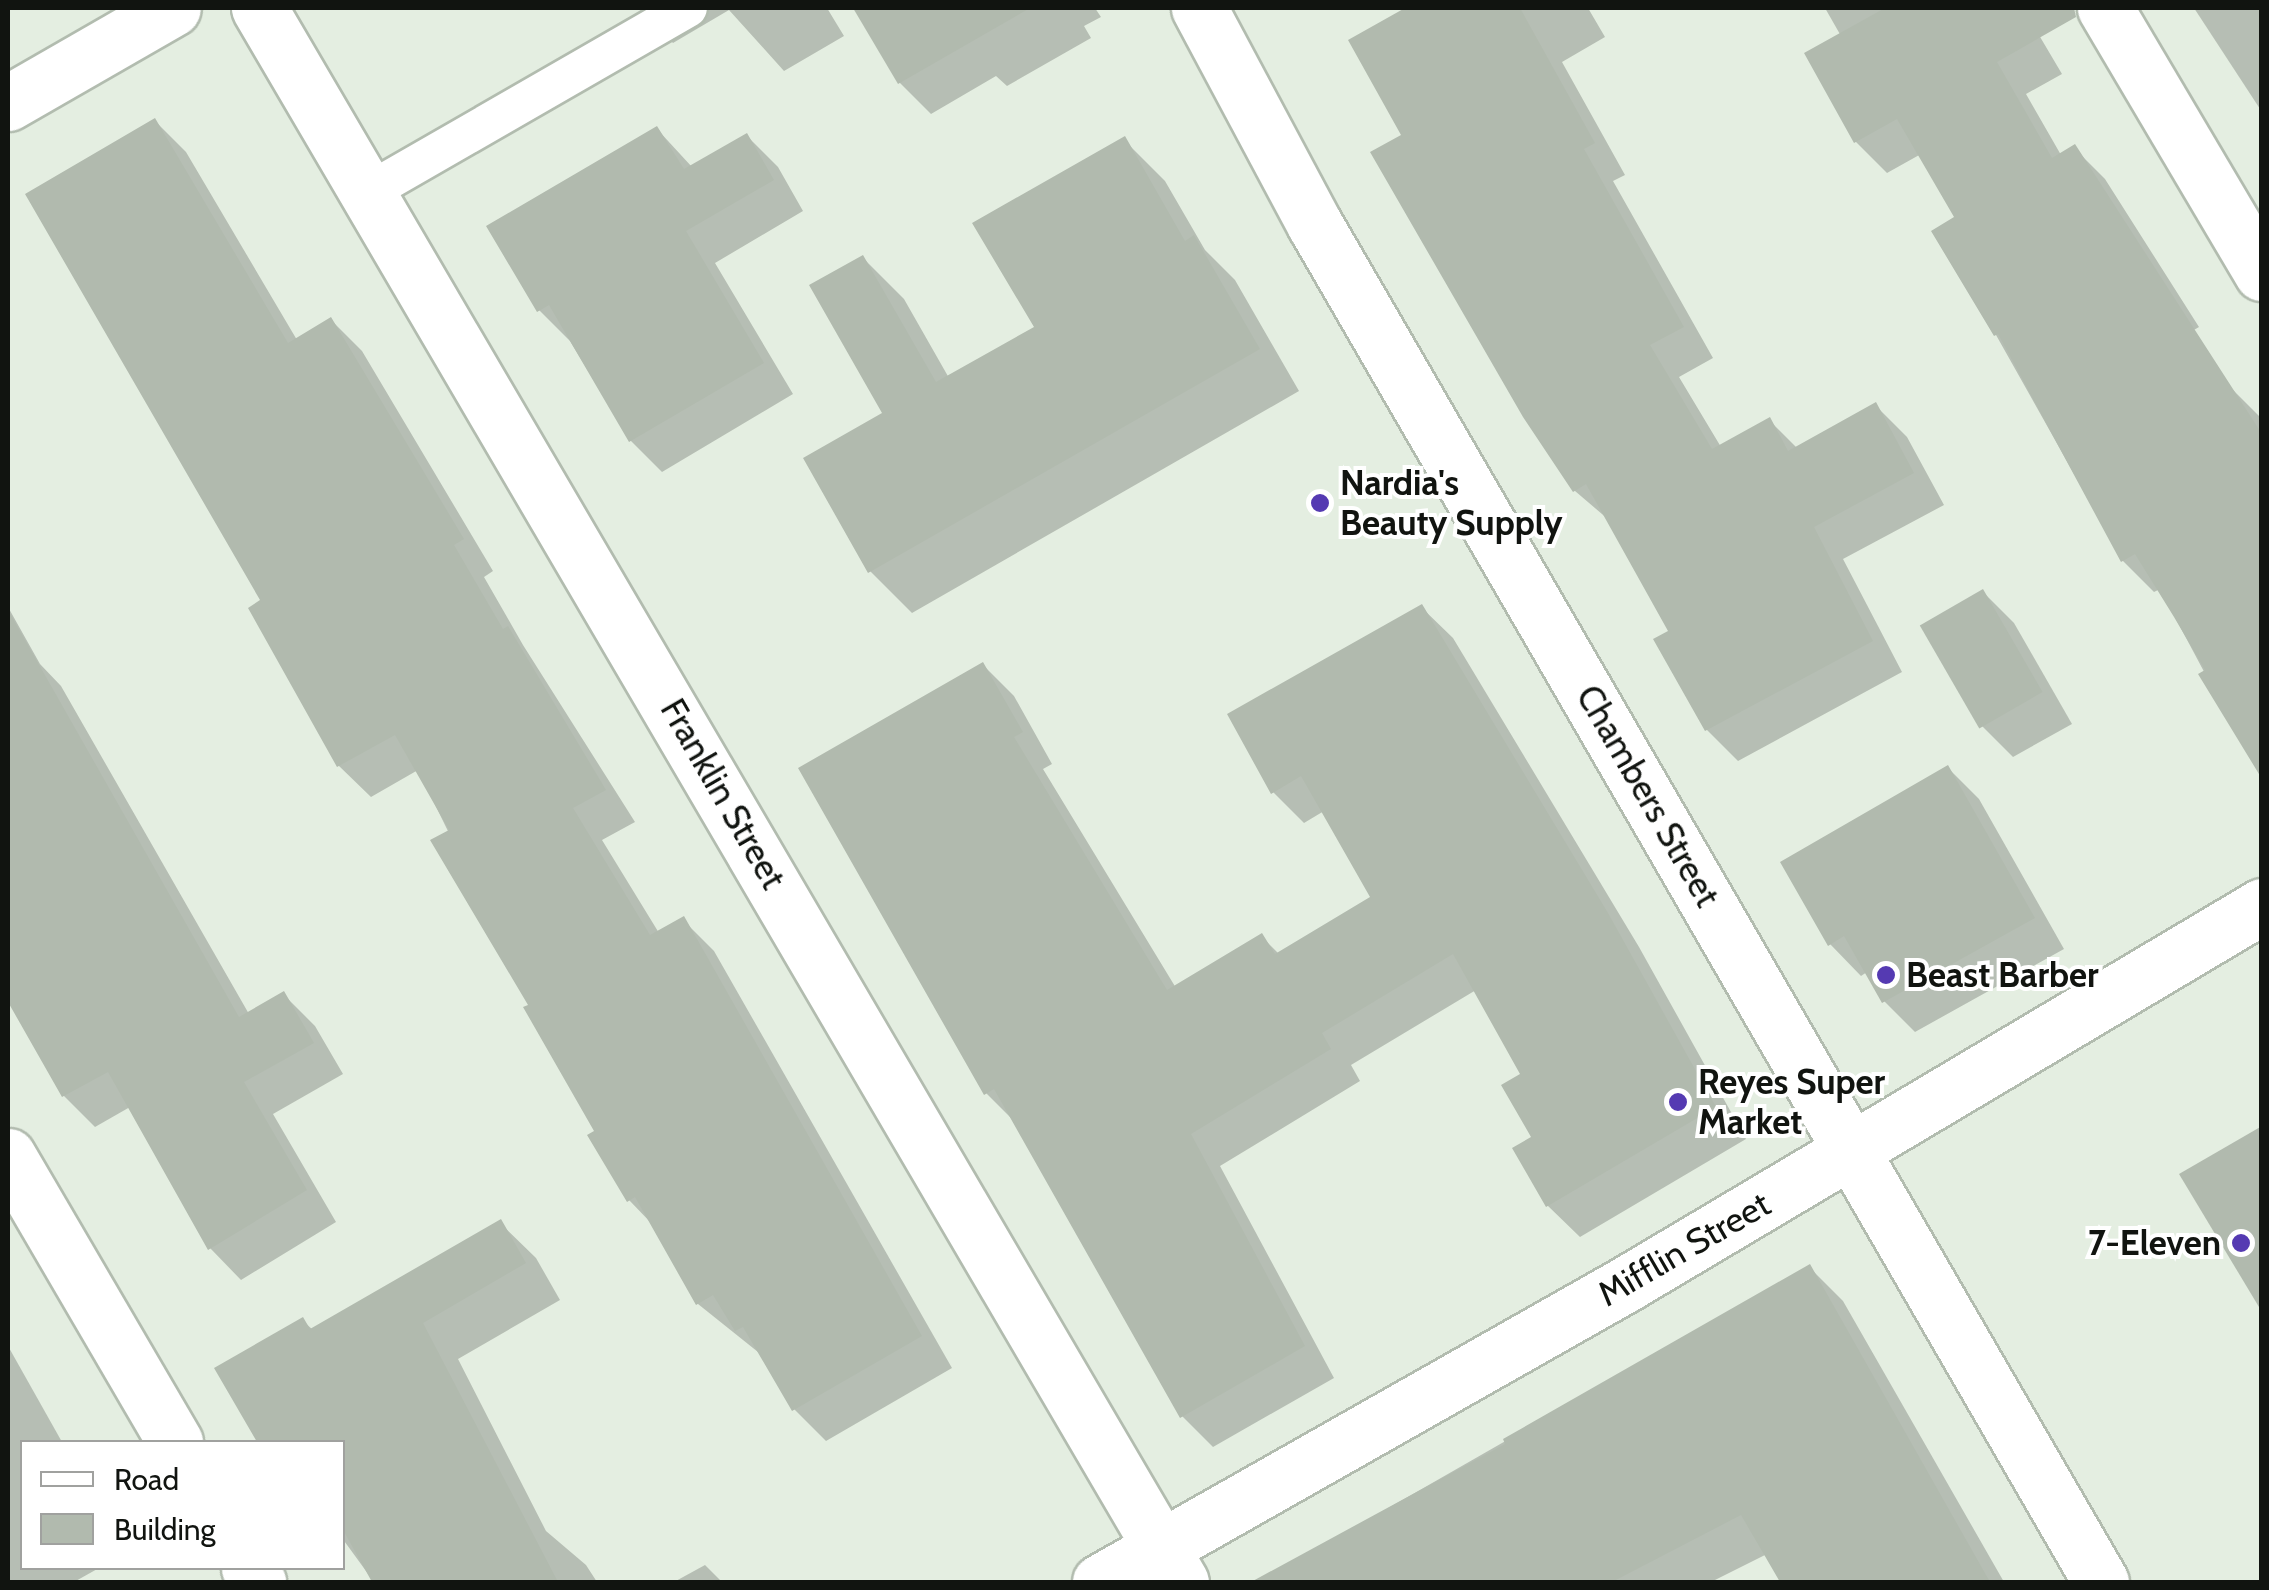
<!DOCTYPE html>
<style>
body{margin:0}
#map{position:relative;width:2269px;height:1590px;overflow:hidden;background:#e4eee1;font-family:Cabin,sans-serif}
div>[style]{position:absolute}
.shadow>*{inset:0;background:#0003}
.building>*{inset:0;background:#b1baae;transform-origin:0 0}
.roads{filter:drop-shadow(2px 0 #b2bcaf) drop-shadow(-2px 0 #b2bcaf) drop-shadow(0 2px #b2bcaf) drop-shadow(0 -2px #b2bcaf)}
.service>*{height:38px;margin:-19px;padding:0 19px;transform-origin:19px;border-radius:19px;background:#fff}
.minor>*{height:55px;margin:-27.5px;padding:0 27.5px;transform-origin:27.5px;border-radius:27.5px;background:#fff}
.tertiary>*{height:55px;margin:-27.5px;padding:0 27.5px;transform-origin:27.5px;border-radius:27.5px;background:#fff}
.dots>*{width:28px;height:28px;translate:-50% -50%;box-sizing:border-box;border:5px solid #fff;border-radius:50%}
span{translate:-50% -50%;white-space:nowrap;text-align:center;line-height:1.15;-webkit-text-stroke:8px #fff;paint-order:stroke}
.poi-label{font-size:35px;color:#111410;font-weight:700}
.left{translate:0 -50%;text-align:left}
.right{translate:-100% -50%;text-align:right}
.street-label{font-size:35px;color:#111410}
.frame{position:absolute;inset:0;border:10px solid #111410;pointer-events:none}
.legend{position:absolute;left:20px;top:1440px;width:325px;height:130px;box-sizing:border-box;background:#fff;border:2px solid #a0a19f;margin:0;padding:12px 18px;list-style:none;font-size:30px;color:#111410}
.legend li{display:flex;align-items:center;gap:20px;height:50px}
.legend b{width:50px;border:2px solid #a0a19f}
</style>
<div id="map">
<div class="shadow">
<div style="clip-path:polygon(638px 8px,827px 8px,844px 36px,784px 71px,729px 10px,673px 43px)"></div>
<div style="clip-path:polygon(891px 8px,1095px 8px,1101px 17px,1084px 26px,1091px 38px,1007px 86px,996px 76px,931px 114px,900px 83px,865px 22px)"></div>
<div style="clip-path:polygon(1410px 8px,1588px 8px,1605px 37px,1562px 62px,1625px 175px,1613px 181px,1713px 358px,1679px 377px,1721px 447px,1769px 420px,1798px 449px,1876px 406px,1907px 437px,1944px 505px,1843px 559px,1902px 672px,1738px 761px,1707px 730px,1671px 632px,1609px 520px,1575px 491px,1405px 136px,1351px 41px)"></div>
<div style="clip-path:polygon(1825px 8px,2023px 8px,2062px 74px,2026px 94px,2061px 155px,2074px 148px,2105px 179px,2199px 327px,2102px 384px,2224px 381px,2262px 419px,2262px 756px,2234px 728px,2160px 589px,2154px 592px,2123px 561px,1996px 335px,1958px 218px,1921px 154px,1887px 173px,1856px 142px,1841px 36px)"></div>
<div style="clip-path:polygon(2194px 8px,2262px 8px,2262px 112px)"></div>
<div style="clip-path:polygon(155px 121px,186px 152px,297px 340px,331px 320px,362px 351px,493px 571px,484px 577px,523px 645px,635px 822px,602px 840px,659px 933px,683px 920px,714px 951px,952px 1368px,826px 1441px,794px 1409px,763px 1356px,698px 1304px,654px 1226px,629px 1200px,418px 770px,371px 797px,339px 766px,251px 608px,264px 601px)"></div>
<div style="clip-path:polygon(657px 129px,692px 167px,747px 136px,778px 167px,803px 211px,715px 263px,793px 394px,662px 472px,631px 441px,570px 341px,539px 310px)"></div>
<div style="clip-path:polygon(1124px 140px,1165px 181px,1205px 250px,1235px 280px,1299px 391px,912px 613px,870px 571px,886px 414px,863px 258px,904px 299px,949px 378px,1037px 328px)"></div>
<div style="clip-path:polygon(1983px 592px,2014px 623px,2072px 724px,2013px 757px,1982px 726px)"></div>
<div style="clip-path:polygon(8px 607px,40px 664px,61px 686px,249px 1014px,284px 995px,315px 1026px,343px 1074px,273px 1114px,336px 1222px,241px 1280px,210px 1248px,130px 1107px,95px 1127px,64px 1096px,8px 987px)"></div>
<div style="clip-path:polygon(1421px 607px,1453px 638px,1639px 947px,1746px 1139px,1580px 1237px,1548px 1206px,1515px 1149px,1534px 1138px,1524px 1075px,1476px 990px,1351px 1065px,1360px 1081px,1220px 1166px,1334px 1378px,1213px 1447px,1182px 1416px,1017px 1124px,986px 1093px,983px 665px,1014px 696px,1052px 764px,1043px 769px,1176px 988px,1262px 937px,1279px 954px,1374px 897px,1324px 811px,1304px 823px,1273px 792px)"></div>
<div style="clip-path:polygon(1948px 768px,1979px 799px,2064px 949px,1915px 1032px,1884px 1001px,1867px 972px,1861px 976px,1830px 944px)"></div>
<div style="clip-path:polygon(500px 1223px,536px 1258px,560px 1300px,458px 1359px,546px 1531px,586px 1565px,597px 1582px,374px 1582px,342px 1538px,342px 1442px,268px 1442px,248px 1422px,302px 1320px,313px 1330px)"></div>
<div style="clip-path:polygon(1809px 1267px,1843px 1301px,2004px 1582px,1783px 1582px,1767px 1554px,1711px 1582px,1308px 1582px,1296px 1561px)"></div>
<div style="clip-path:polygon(8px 1346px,62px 1442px,22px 1442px,22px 1568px,99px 1568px,74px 1582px,8px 1582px)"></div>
<div style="clip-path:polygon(705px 1565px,722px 1582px,674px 1582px)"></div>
</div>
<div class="building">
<div style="clip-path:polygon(853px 8px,1030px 8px,898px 84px)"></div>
<div style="clip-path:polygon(1405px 8px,1520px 8px,1595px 143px,1584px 149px,1684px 327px,1650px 345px,1712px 449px,1770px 417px,1788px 451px,1876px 402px,1914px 473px,1814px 527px,1873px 641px,1705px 731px,1653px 639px,1668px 631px,1586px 484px,1573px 492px,1523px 417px,1370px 152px,1401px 135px,1348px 40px)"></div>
<div style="clip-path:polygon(1885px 8px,2074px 8px,2076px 17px,1997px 62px,2052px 158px,2075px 144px,2262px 434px,2262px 779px,2198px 674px,2205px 670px,2174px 617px,2135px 554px,2121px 562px,1998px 334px,1994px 336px,1931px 231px,1954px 217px,1897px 119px,1854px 143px,1804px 53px)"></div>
<div style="clip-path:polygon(155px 118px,288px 343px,331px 317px,464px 539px,454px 545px,503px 629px,508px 626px,606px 790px,573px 808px,650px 935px,684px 916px,922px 1336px,792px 1411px,743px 1327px,735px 1331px,713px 1295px,696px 1305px,635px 1197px,627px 1202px,587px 1135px,594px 1131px,523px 1007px,528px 1005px,430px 840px,449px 830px,395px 735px,337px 767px,248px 608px,260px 600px,25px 194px)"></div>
<div style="clip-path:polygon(657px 126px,684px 169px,747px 133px,774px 180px,686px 231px,764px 363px,629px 442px,549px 305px,537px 312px,486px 226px)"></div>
<div style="clip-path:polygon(1125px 136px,1185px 241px,1194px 235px,1260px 349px,868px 573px,803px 458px,882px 413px,809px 285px,863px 255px,936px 382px,1034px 327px,972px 223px)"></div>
<div style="left:1983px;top:589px;width:119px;height:73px;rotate:60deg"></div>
<div style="clip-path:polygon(1422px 604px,1608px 913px,1716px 1107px,1546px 1207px,1512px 1148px,1531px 1137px,1501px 1085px,1520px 1074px,1453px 954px,1322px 1033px,1331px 1049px,1191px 1134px,1305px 1346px,1180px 1418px,994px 1089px,984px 1095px,798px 768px,983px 662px,1023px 732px,1014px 737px,1167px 990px,1262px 933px,1275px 954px,1370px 897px,1301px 776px,1271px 794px,1227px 714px)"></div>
<div style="clip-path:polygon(8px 610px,239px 1017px,284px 991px,314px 1043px,244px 1082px,307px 1190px,208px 1250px,108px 1072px,62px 1097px,8px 1002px)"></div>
<div style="clip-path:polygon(1948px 765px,2035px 918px,1882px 1003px,1844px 936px,1828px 946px,1780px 862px)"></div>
<div style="clip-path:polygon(2262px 1126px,2262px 1312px,2179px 1174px)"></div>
<div style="clip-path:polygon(501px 1219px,526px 1263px,423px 1323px,558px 1582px,372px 1582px,342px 1528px,342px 1442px,257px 1442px,214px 1368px,303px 1317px,310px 1329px)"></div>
<div style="clip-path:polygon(1810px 1264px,1990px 1582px,1780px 1582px,1741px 1515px,1612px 1582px,1251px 1582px,1505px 1444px,1503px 1439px)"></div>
</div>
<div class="roads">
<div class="service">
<div style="left:368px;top:192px;width:369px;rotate:-29.9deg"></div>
</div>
<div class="minor">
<div style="left:259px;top:8px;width:1824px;rotate:59.64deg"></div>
<div style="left:2105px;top:8px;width:308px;rotate:59.4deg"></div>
<div style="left:8px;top:103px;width:190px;rotate:-29.9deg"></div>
<div style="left:8px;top:1156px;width:331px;rotate:59.7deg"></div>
<div style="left:249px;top:1568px;width:17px;rotate:57deg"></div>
<div style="left:1100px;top:1582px;width:605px;rotate:-29.53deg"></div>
<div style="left:1626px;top:1284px;width:740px;rotate:-30.72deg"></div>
</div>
<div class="tertiary">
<div style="left:1199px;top:8px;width:246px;rotate:61.9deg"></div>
<div style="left:1315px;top:225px;width:1568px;rotate:59.92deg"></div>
</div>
</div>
<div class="dots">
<div style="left:1320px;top:503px;background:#553ab2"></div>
<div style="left:1886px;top:975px;background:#553ab2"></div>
<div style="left:1678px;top:1102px;background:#553ab2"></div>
<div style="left:2241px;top:1243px;background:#553ab2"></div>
</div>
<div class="poi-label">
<span class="left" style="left:1340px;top:503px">Nardia's<br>Beauty Supply</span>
<span class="left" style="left:1906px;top:975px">Beast Barber</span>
<span class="left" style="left:1698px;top:1102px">Reyes Super<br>Market</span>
<span class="right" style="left:2221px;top:1243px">7-Eleven</span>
</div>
<div class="street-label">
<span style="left:723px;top:794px;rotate:60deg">Franklin Street</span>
<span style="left:1648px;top:796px;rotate:60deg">Chambers Street</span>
<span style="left:1684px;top:1249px;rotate:-30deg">Mifflin Street</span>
</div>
<div class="frame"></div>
<ul class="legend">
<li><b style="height:12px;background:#fff"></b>Road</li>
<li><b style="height:28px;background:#b1baae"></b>Building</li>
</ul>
</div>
